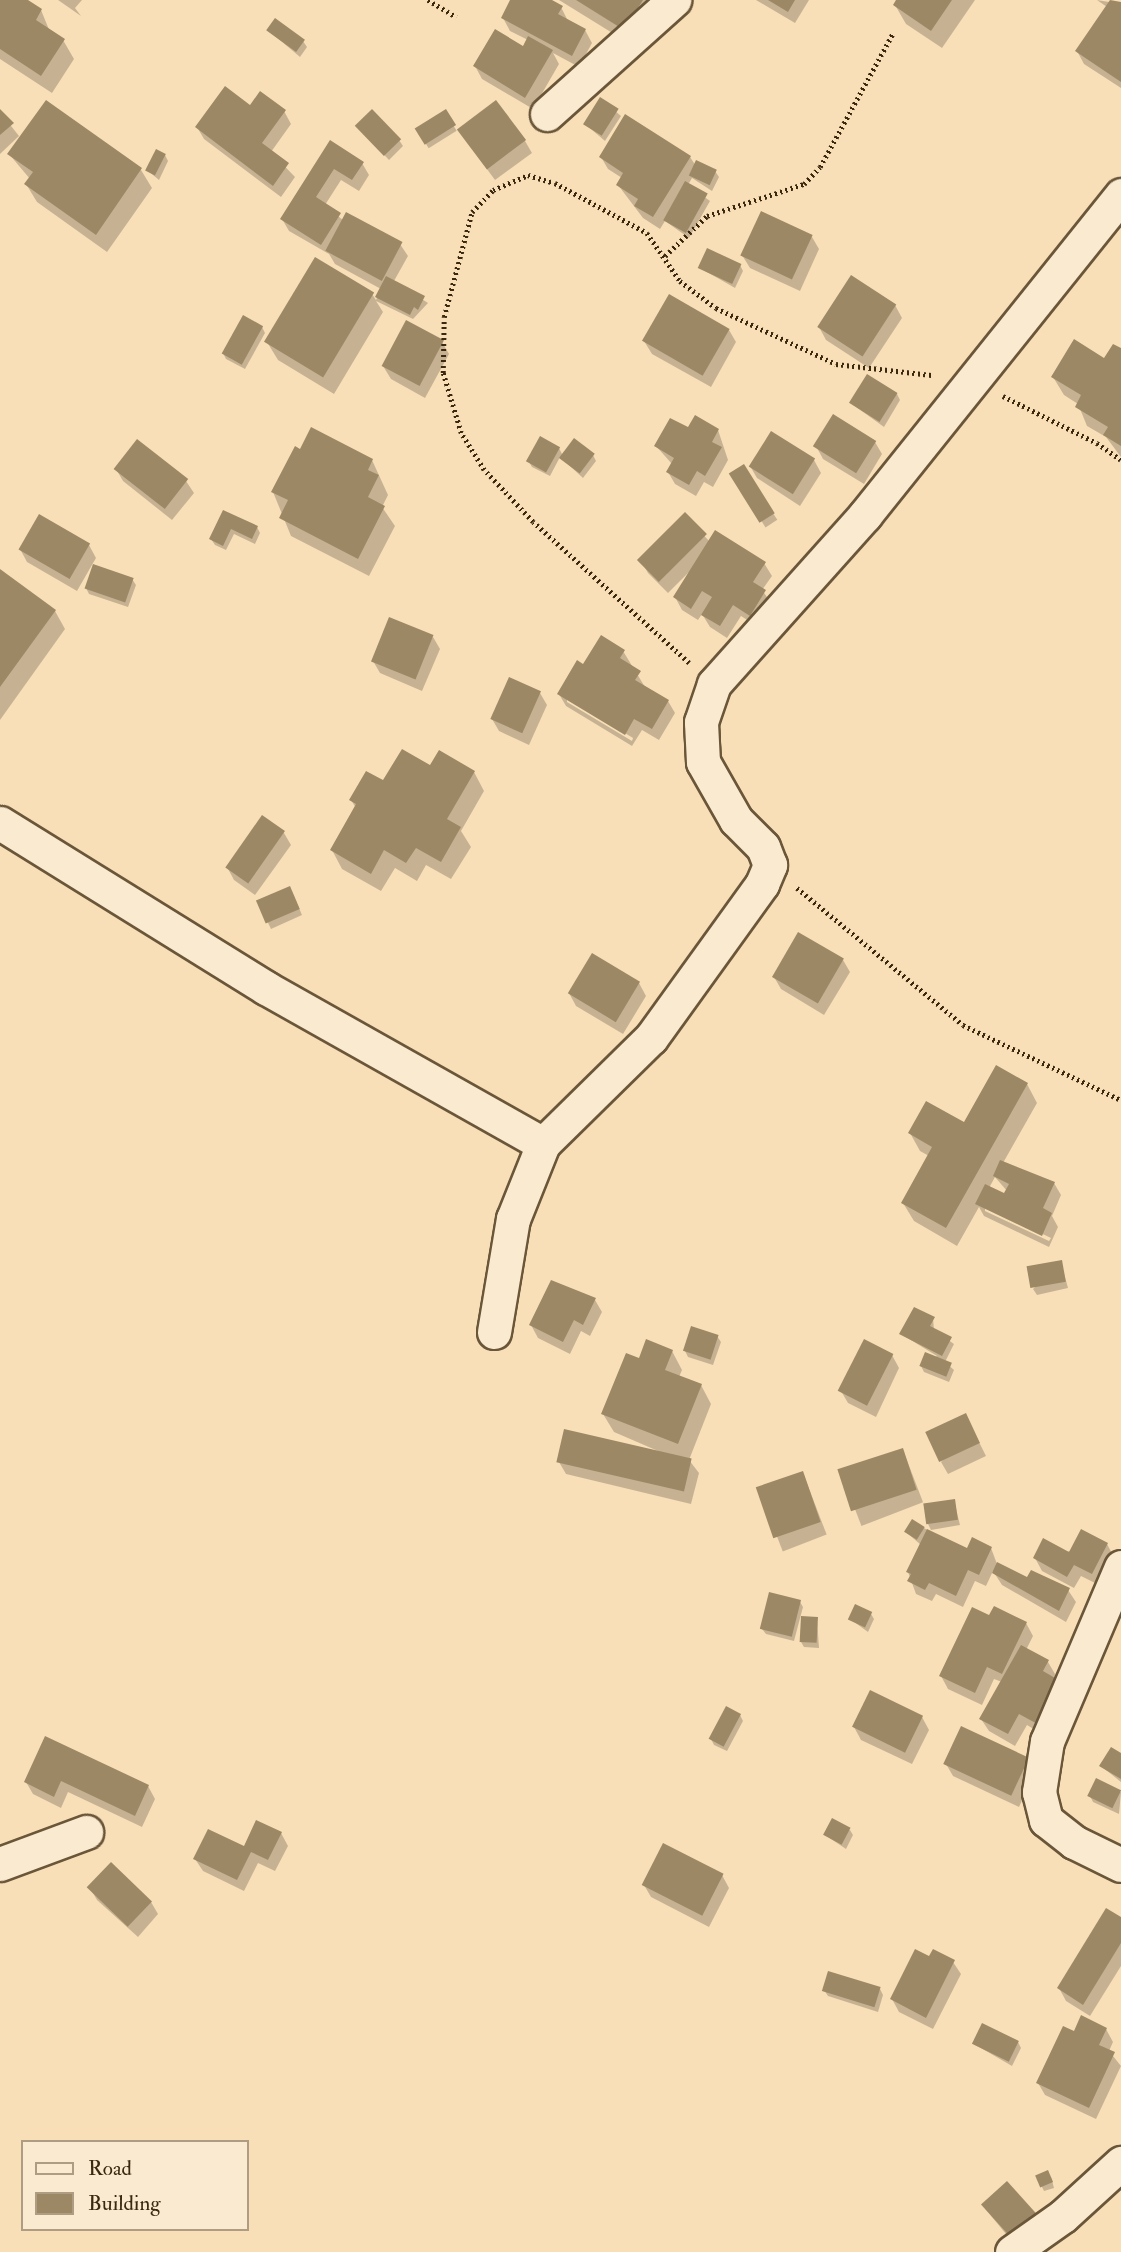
<!DOCTYPE html>
<style>
body{margin:0}
#map{position:relative;width:1121px;height:2252px;overflow:hidden;background:#f8dfb7;font-family:"IM FELL Double Pica",serif}
div>[style]{position:absolute}
.shadow>*{inset:0;background:#0003;transform-origin:0 0}
.building>*{inset:0;background:#9d8866;transform-origin:0 0}
.path>*{height:4.5px;margin-top:-2.25px;transform-origin:0;background:repeating-linear-gradient(90deg,#3b290f 0 2px,transparent 0 5.5px)}
.roads{filter:drop-shadow(2px 0 #6a5639) drop-shadow(-2px 0 #6a5639) drop-shadow(0 2px #6a5639) drop-shadow(0 -2px #6a5639)}
.street>*{height:33px;margin:-16.5px;padding:0 16.5px;transform-origin:16.5px;border-radius:16.5px;background:#faead0}
span{translate:-50% -50%;white-space:nowrap;text-align:center;line-height:1.15;-webkit-text-stroke:6px #faead0;paint-order:stroke}
.legend{position:absolute;left:21px;top:2140px;width:228px;height:91px;box-sizing:border-box;background:#faead0;border:2px solid #ae9d83;margin:0;padding:9px 12px;list-style:none;font-size:21px;color:#3b290f}
.legend li{display:flex;align-items:center;gap:14px;height:35px}
.legend b{width:35px;border:2px solid #ae9d83}
</style>
<div id="map">
<div class="shadow">
<div style="clip-path:polygon(0 0,25px 0,41px 10px,50px 32px,63px 40px,74px 59px,52px 93px,0 59px)"></div>
<div style="clip-path:polygon(58px 0,82px 0,75px 8px,81px 16px)"></div>
<div style="clip-path:polygon(513px 0,548px 0,561px 7px,568px 21px,585px 30px,592px 43px,579px 67px,553px 53px,559px 64px,533px 109px,482px 79px,475px 66px,524px 48px,528px 40px,510px 31px,503px 18px)"></div>
<div style="clip-path:polygon(559px 0,664px 0,635px 47px)"></div>
<div style="clip-path:polygon(756px 0,809px 0,795px 23px)"></div>
<div style="clip-path:polygon(899px 0,975px 0,942px 48px,906px 24px,895px 5px)"></div>
<div style="clip-path:polygon(1097px 0,1121px 4px,1121px 88px,1084px 64px,1077px 51px,1107px 7px)"></div>
<div style="clip-path:polygon(268px 30px,303px 41px,307px 47px,300px 57px)"></div>
<div style="clip-path:polygon(601px 99px,621px 116px,605px 141px,585px 124px)"></div>
<div style="clip-path:polygon(46px 102px,141px 170px,152px 188px,107px 252px,37px 202px,26px 184px,30px 179px,9px 154px)"></div>
<div style="clip-path:polygon(250px 107px,284px 111px,291px 124px,271px 152px,295px 177px,281px 197px,204px 139px,197px 127px)"></div>
<div style="clip-path:polygon(0 112px,19px 136px,0 154px)"></div>
<div style="left:445px;top:112px;width:22px;height:33px;rotate:58deg"></div>
<div style="clip-path:polygon(357px 126px,399px 140px,403px 146px,389px 160px)"></div>
<div style="clip-path:polygon(525px 141px,532px 153px,495px 180px,467px 142px)"></div>
<div style="clip-path:polygon(331px 143px,362px 163px,369px 175px,359px 191px,341px 180px,325px 205px,344px 221px,400px 244px,408px 256px,394px 281px,428px 303px,413px 319px,376px 301px,383px 312px,334px 394px,278px 360px,267px 342px,372px 294px,376px 300px,381px 289px,335px 264px,329px 254px,289px 231px,282px 219px)"></div>
<div style="clip-path:polygon(165px 155px,168px 161px,159px 180px,147px 170px)"></div>
<div style="clip-path:polygon(601px 157px,690px 157px,696px 166px,715px 171px,719px 177px,712px 191px,692px 178px,688px 185px,710px 201px,689px 238px,665px 221px,660px 229px,643px 218px,618px 185px,622px 178px,608px 169px)"></div>
<div style="clip-path:polygon(812px 237px,819px 249px,800px 291px,750px 268px,742px 255px)"></div>
<div style="clip-path:polygon(740px 265px,743px 271px,735px 288px,700px 268px)"></div>
<div style="clip-path:polygon(895px 305px,902px 318px,869px 368px,826px 340px,819px 327px)"></div>
<div style="clip-path:polygon(262px 327px,265px 333px,245px 369px,226px 359px,223px 353px)"></div>
<div style="clip-path:polygon(729px 330px,736px 342px,711px 387px,652px 354px,644px 341px)"></div>
<div style="clip-path:polygon(442px 342px,449px 354px,425px 398px,391px 379px,383px 366px)"></div>
<div style="clip-path:polygon(1121px 350px,1121px 457px,1106px 437px,1087px 426px,1078px 404px,1064px 395px,1053px 377px,1105px 360px)"></div>
<div style="clip-path:polygon(897px 394px,900px 400px,884px 427px,852px 404px)"></div>
<div style="clip-path:polygon(688px 430px,718px 430px,728px 460px,713px 487px,704px 482px,696px 496px,675px 484px,668px 472px,672px 464px,656px 446px)"></div>
<div style="clip-path:polygon(875px 442px,882px 454px,864px 484px,823px 459px,816px 446px)"></div>
<div style="clip-path:polygon(559px 448px,563px 456px,593px 455px,596px 461px,583px 478px,560px 457px,550px 476px,532px 467px,529px 462px)"></div>
<div style="clip-path:polygon(372px 460px,388px 495px,382px 507px,395px 526px,369px 576px,291px 536px,273px 492px)"></div>
<div style="clip-path:polygon(814px 460px,821px 473px,800px 506px,757px 478px,750px 466px)"></div>
<div style="left:743px;top:467px;width:63px;height:14px;rotate:57deg"></div>
<div style="clip-path:polygon(116px 469px,186px 481px,194px 493px,172px 520px,123px 481px)"></div>
<div style="clip-path:polygon(224px 512px,257px 527px,260px 533px,255px 544px,234px 534px,226px 550px,215px 545px,211px 539px)"></div>
<div style="clip-path:polygon(685px 515px,710px 542px,764px 563px,772px 576px,762px 590px,772px 604px,758px 627px,741px 616px,727px 638px,710px 627px,702px 614px,698px 620px,682px 610px,675px 597px,689px 572px,668px 593px,648px 573px,641px 561px)"></div>
<div style="clip-path:polygon(89px 545px,96px 558px,77px 591px,27px 562px,20px 549px)"></div>
<div style="clip-path:polygon(0 572px,55px 611px,65px 629px,0 720px)"></div>
<div style="clip-path:polygon(132px 579px,136px 585px,128px 607px,89px 594px,86px 588px)"></div>
<div style="clip-path:polygon(433px 637px,440px 649px,422px 691px,380px 673px,373px 661px)"></div>
<div style="clip-path:polygon(evenodd,623px 651px,645px 687px,668px 701px,675px 713px,659px 740px,642px 730px,632px 746px,566px 706px,559px 694px,584px 666px,623px 651px,567px 698px,633px 738px,632px 741px,567px 702px,567px 698px)"></div>
<div style="clip-path:polygon(540px 693px,547px 705px,529px 745px,499px 731px,492px 719px)"></div>
<div style="clip-path:polygon(474px 772px,484px 791px,461px 831px,471px 847px,451px 879px,426px 865px,417px 881px,395px 868px,381px 891px,342px 869px,332px 850px,356px 808px,351px 800px,384px 783px)"></div>
<div style="clip-path:polygon(263px 818px,284px 833px,291px 845px,255px 895px,234px 880px,227px 867px)"></div>
<div style="clip-path:polygon(293px 894px,302px 915px,271px 929px,258px 902px)"></div>
<div style="clip-path:polygon(843px 960px,850px 972px,824px 1015px,781px 989px,774px 977px)"></div>
<div style="clip-path:polygon(639px 983px,646px 996px,623px 1034px,576px 1006px,569px 993px)"></div>
<div style="clip-path:polygon(evenodd,1027px 1084px,1037px 1103px,1003px 1163px,1054px 1183px,1061px 1195px,1052px 1216px,1058px 1227px,1049px 1247px,984px 1216px,979px 1207px,957px 1246px,914px 1221px,903px 1203px,929px 1156px,920px 1151px,910px 1133px,965px 1124px,1027px 1084px,995px 1177px,1007px 1191px,1005px 1195px,989px 1188px,995px 1177px,1027px 1084px,985px 1207px,1051px 1238px,1049px 1241px,985px 1211px,985px 1207px)"></div>
<div style="clip-path:polygon(1061px 1262px,1068px 1288px,1037px 1295px,1033px 1289px)"></div>
<div style="clip-path:polygon(595px 1300px,602px 1312px,590px 1336px,581px 1331px,570px 1354px,538px 1338px,531px 1325px)"></div>
<div style="clip-path:polygon(933px 1318px,934px 1330px,954px 1344px,945px 1362px,954px 1370px,949px 1382px,924px 1372px,921px 1366px,937px 1356px,901px 1334px)"></div>
<div style="clip-path:polygon(717px 1336px,721px 1342px,713px 1365px,688px 1357px,685px 1351px)"></div>
<div style="clip-path:polygon(672px 1351px,682px 1370px,679px 1377px,701px 1385px,711px 1404px,689px 1460px,699px 1473px,691px 1504px,566px 1474px,559px 1462px,665px 1454px,614px 1432px,603px 1414px,640px 1360px)"></div>
<div style="clip-path:polygon(892px 1355px,899px 1368px,876px 1417px,848px 1403px,841px 1391px)"></div>
<div style="clip-path:polygon(972px 1428px,986px 1456px,948px 1474px,941px 1462px)"></div>
<div style="left:903px;top:1450px;width:56px;height:66px;rotate:69deg"></div>
<div style="left:803px;top:1473px;width:66px;height:47px;rotate:69deg"></div>
<div style="clip-path:polygon(954px 1501px,960px 1525px,931px 1530px,928px 1524px)"></div>
<div style="clip-path:polygon(924px 1528px,967px 1551px,991px 1548px,997px 1564px,1028px 1579px,1068px 1590px,1076px 1602px,1066px 1622px,1002px 1585px,993px 1571px,986px 1586px,975px 1581px,963px 1607px,936px 1594px,932px 1601px,916px 1594px,908px 1572px,921px 1545px,906px 1532px)"></div>
<div style="clip-path:polygon(1107px 1544px,1114px 1557px,1099px 1585px,1081px 1576px,1074px 1588px,1042px 1571px,1035px 1558px)"></div>
<div style="clip-path:polygon(800px 1602px,803px 1607px,794px 1641px,766px 1634px,762px 1629px)"></div>
<div style="clip-path:polygon(871px 1614px,874px 1619px,868px 1632px,850px 1619px)"></div>
<div style="clip-path:polygon(990px 1618px,1026px 1623px,1033px 1636px,1026px 1650px,1048px 1662px,1055px 1674px,1050px 1739px,1027px 1725px,1015px 1746px,989px 1731px,981px 1719px,1002px 1682px,994px 1679px,982px 1705px,948px 1689px,941px 1676px)"></div>
<div style="clip-path:polygon(817px 1619px,819px 1648px,804px 1647px,801px 1642px)"></div>
<div style="clip-path:polygon(740px 1715px,743px 1721px,727px 1751px,714px 1745px,711px 1739px)"></div>
<div style="clip-path:polygon(922px 1717px,929px 1730px,912px 1764px,861px 1740px,854px 1727px)"></div>
<div style="clip-path:polygon(46px 1738px,148px 1786px,155px 1799px,142px 1827px,68px 1792px,61px 1808px,33px 1794px,26px 1782px)"></div>
<div style="clip-path:polygon(1121px 1755px,1121px 1782px,1101px 1766px)"></div>
<div style="clip-path:polygon(1028px 1759px,1035px 1772px,1019px 1807px,953px 1776px,946px 1764px)"></div>
<div style="clip-path:polygon(1097px 1780px,1121px 1792px,1119px 1814px,1093px 1802px,1090px 1796px)"></div>
<div style="clip-path:polygon(850px 1830px,853px 1835px,846px 1849px,825px 1835px)"></div>
<div style="clip-path:polygon(281px 1833px,288px 1846px,275px 1871px,258px 1863px,244px 1891px,203px 1871px,195px 1859px,245px 1848px)"></div>
<div style="clip-path:polygon(722px 1875px,729px 1888px,709px 1927px,651px 1897px,644px 1885px)"></div>
<div style="clip-path:polygon(90px 1888px,151px 1902px,158px 1914px,138px 1937px,97px 1900px)"></div>
<div style="clip-path:polygon(1121px 1919px,1121px 1966px,1090px 2016px,1066px 2001px,1059px 1988px)"></div>
<div style="clip-path:polygon(930px 1959px,953px 1962px,961px 1974px,933px 2029px,899px 2012px,892px 1999px)"></div>
<div style="clip-path:polygon(880px 1989px,883px 1995px,878px 2012px,828px 1996px,824px 1990px)"></div>
<div style="clip-path:polygon(1106px 2029px,1113px 2042px,1109px 2051px,1121px 2066px,1096px 2119px,1045px 2095px,1038px 2083px,1075px 2033px)"></div>
<div style="clip-path:polygon(1018px 2042px,1021px 2048px,1012px 2066px,974px 2044px)"></div>
<div style="clip-path:polygon(1051px 2177px,1054px 2188px,1044px 2191px,1041px 2185px)"></div>
<div style="clip-path:polygon(1007px 2184px,1019px 2250px,983px 2206px)"></div>
</div>
<div class="building">
<div style="clip-path:polygon(0 0,28px 0,42px 9px,36px 20px,65px 39px,41px 76px,0 49px)"></div>
<div style="clip-path:polygon(510px 0,552px 0,563px 6px,558px 14px,586px 29px,572px 56px,501px 18px)"></div>
<div style="clip-path:polygon(576px 0,643px 0,624px 30px)"></div>
<div style="clip-path:polygon(768px 0,795px 0,788px 12px)"></div>
<div style="clip-path:polygon(896px 0,952px 0,931px 31px,893px 5px)"></div>
<div style="clip-path:polygon(1110px 0,1121px 2px,1121px 82px,1075px 51px)"></div>
<div style="left:275px;top:18px;width:37px;height:15px;rotate:36deg"></div>
<div style="clip-path:polygon(495px 29px,523px 46px,528px 36px,553px 50px,525px 98px,473px 66px)"></div>
<div style="clip-path:polygon(225px 86px,250px 105px,260px 91px,286px 110px,262px 143px,289px 163px,273px 186px,195px 127px)"></div>
<div style="left:600px;top:97px;width:22px;height:32px;rotate:32deg"></div>
<div style="clip-path:polygon(46px 100px,142px 168px,96px 235px,24px 184px,33px 172px,7px 154px)"></div>
<div style="left:496px;top:100px;width:50px;height:49px;rotate:53deg"></div>
<div style="clip-path:polygon(0 109px,14px 123px,0 135px)"></div>
<div style="left:372px;top:109px;width:42px;height:24px;rotate:46deg"></div>
<div style="left:446px;top:109px;width:19px;height:37px;rotate:58deg"></div>
<div style="clip-path:polygon(625px 114px,691px 156px,653px 217px,634px 206px,638px 199px,616px 185px,623px 173px,599px 157px)"></div>
<div style="clip-path:polygon(330px 140px,364px 162px,352px 180px,334px 169px,316px 197px,341px 213px,321px 245px,280px 219px)"></div>
<div style="left:156px;top:149px;width:11px;height:24px;rotate:27deg"></div>
<div style="left:696px;top:160px;width:23px;height:17px;rotate:25deg"></div>
<div style="left:685px;top:181px;width:26px;height:45px;rotate:29deg"></div>
<div style="left:761px;top:211px;width:57px;height:49px;rotate:25deg"></div>
<div style="left:346px;top:212px;width:64px;height:44px;rotate:28deg"></div>
<div style="left:707px;top:248px;width:38px;height:22px;rotate:25deg"></div>
<div style="left:315px;top:257px;width:69px;height:99px;rotate:31deg"></div>
<div style="left:851px;top:275px;width:54px;height:62px;rotate:33deg"></div>
<div style="clip-path:polygon(386px 276px,425px 296px,418px 310px,414px 307px,410px 315px,375px 297px)"></div>
<div style="left:669px;top:294px;width:70px;height:54px;rotate:30deg"></div>
<div style="left:243px;top:315px;width:23px;height:44px;rotate:29deg"></div>
<div style="left:406px;top:320px;width:43px;height:52px;rotate:28deg"></div>
<div style="clip-path:polygon(1074px 339px,1104px 358px,1113px 344px,1121px 348px,1121px 446px,1103px 435px,1108px 427px,1075px 407px,1081px 395px,1051px 377px)"></div>
<div style="left:867px;top:374px;width:36px;height:34px;rotate:32deg"></div>
<div style="left:833px;top:414px;width:51px;height:38px;rotate:32deg"></div>
<div style="clip-path:polygon(695px 415px,719px 429px,712px 442px,722px 447px,705px 476px,697px 471px,689px 485px,666px 472px,674px 458px,654px 446px,670px 418px,688px 427px)"></div>
<div style="clip-path:polygon(311px 427px,373px 459px,368px 470px,379px 475px,368px 497px,385px 506px,358px 559px,279px 518px,288px 500px,271px 492px,295px 446px,300px 449px)"></div>
<div style="left:771px;top:431px;width:52px;height:42px;rotate:32deg"></div>
<div style="left:540px;top:436px;width:23px;height:29px;rotate:29deg"></div>
<div style="left:574px;top:438px;width:26px;height:25px;rotate:37deg"></div>
<div style="left:137px;top:439px;width:65px;height:38px;rotate:38deg"></div>
<div style="left:744px;top:464px;width:58px;height:18px;rotate:58deg"></div>
<div style="clip-path:polygon(223px 510px,258px 526px,252px 539px,231px 529px,223px 546px,209px 539px)"></div>
<div style="left:685px;top:512px;width:31px;height:68px;rotate:45deg"></div>
<div style="left:39px;top:514px;width:59px;height:41px;rotate:30deg"></div>
<div style="clip-path:polygon(715px 530px,766px 562px,753px 582px,766px 590px,750px 616px,733px 605px,720px 626px,701px 615px,712px 597px,702px 591px,691px 609px,673px 597px)"></div>
<div style="left:93px;top:564px;width:43px;height:26px;rotate:19deg"></div>
<div style="clip-path:polygon(0 569px,56px 610px,0 687px)"></div>
<div style="left:389px;top:617px;width:48px;height:48px;rotate:22deg"></div>
<div style="clip-path:polygon(601px 635px,625px 650px,620px 658px,641px 671px,635px 680px,669px 700px,652px 729px,634px 719px,625px 735px,557px 694px,577px 660px,583px 664px)"></div>
<div style="left:509px;top:677px;width:35px;height:46px;rotate:24deg"></div>
<div style="clip-path:polygon(402px 749px,430px 765px,439px 750px,475px 771px,447px 819px,461px 827px,441px 862px,416px 848px,406px 863px,384px 850px,371px 874px,330px 850px,356px 804px,349px 800px,366px 771px,383px 780px)"></div>
<div style="left:262px;top:815px;width:28px;height:64px;rotate:35deg"></div>
<div style="left:290px;top:886px;width:25px;height:37px;rotate:67deg"></div>
<div style="left:798px;top:932px;width:53px;height:52px;rotate:30deg"></div>
<div style="left:592px;top:953px;width:56px;height:47px;rotate:31deg"></div>
<div style="clip-path:polygon(996px 1065px,1028px 1083px,946px 1228px,901px 1203px,932px 1147px,908px 1133px,926px 1101px,964px 1122px)"></div>
<div style="clip-path:polygon(1000px 1160px,1055px 1182px,1043px 1208px,1052px 1213px,1042px 1236px,975px 1204px,985px 1184px,1004px 1193px,1009px 1184px,993px 1176px)"></div>
<div style="left:1062px;top:1260px;width:22px;height:36px;rotate:80deg"></div>
<div style="clip-path:polygon(551px 1280px,596px 1298px,583px 1325px,574px 1320px,563px 1342px,529px 1325px)"></div>
<div style="clip-path:polygon(914px 1307px,935px 1317px,930px 1326px,952px 1337px,942px 1356px,899px 1334px)"></div>
<div style="left:691px;top:1326px;width:29px;height:26px;rotate:18deg"></div>
<div style="clip-path:polygon(646px 1339px,673px 1350px,665px 1370px,702px 1384px,678px 1444px,601px 1414px,626px 1353px,639px 1358px)"></div>
<div style="left:864px;top:1339px;width:33px;height:58px;rotate:27deg"></div>
<div style="left:925px;top:1352px;width:29px;height:15px;rotate:22deg"></div>
<div style="left:966px;top:1413px;width:33px;height:45px;rotate:65deg"></div>
<div style="left:564px;top:1429px;width:131px;height:34px;rotate:13deg"></div>
<div style="left:903px;top:1448px;width:44px;height:69px;rotate:72deg"></div>
<div style="left:803px;top:1471px;width:54px;height:50px;rotate:71deg"></div>
<div style="left:955px;top:1499px;width:21px;height:32px;rotate:82deg"></div>
<div style="left:912px;top:1519px;width:15px;height:15px;rotate:32deg"></div>
<div style="clip-path:polygon(927px 1529px,967px 1548px,972px 1537px,992px 1547px,979px 1575px,968px 1570px,956px 1596px,929px 1583px,925px 1590px,907px 1581px,911px 1574px,906px 1572px)"></div>
<div style="clip-path:polygon(1081px 1529px,1108px 1543px,1092px 1574px,1074px 1565px,1067px 1577px,1033px 1558px,1043px 1538px,1069px 1552px)"></div>
<div style="clip-path:polygon(997px 1562px,1027px 1577px,1031px 1570px,1070px 1588px,1059px 1611px,992px 1573px)"></div>
<div style="left:769px;top:1592px;width:33px;height:38px;rotate:14deg"></div>
<div style="left:855px;top:1604px;width:19px;height:17px;rotate:25deg"></div>
<div style="clip-path:polygon(994px 1606px,1027px 1622px,1002px 1674px,987px 1667px,975px 1693px,939px 1676px,972px 1607px,989px 1615px)"></div>
<div style="left:801px;top:1616px;width:17px;height:26px;rotate:3deg"></div>
<div style="clip-path:polygon(1021px 1645px,1049px 1660px,1043px 1671px,1067px 1685px,1043px 1727px,1019px 1714px,1008px 1734px,979px 1719px)"></div>
<div style="left:870px;top:1690px;width:59px;height:41px;rotate:26deg"></div>
<div style="left:726px;top:1706px;width:17px;height:37px;rotate:28deg"></div>
<div style="left:961px;top:1726px;width:75px;height:42px;rotate:25deg"></div>
<div style="clip-path:polygon(45px 1736px,149px 1785px,135px 1816px,61px 1781px,54px 1797px,24px 1782px)"></div>
<div style="clip-path:polygon(1111px 1747px,1121px 1753px,1121px 1779px,1099px 1766px)"></div>
<div style="left:1096px;top:1778px;width:28px;height:20px;rotate:26deg"></div>
<div style="left:832px;top:1818px;width:21px;height:19px;rotate:28deg"></div>
<div style="clip-path:polygon(256px 1820px,282px 1832px,268px 1860px,251px 1852px,237px 1880px,193px 1859px,208px 1829px,244px 1846px)"></div>
<div style="left:663px;top:1843px;width:68px;height:47px;rotate:27deg"></div>
<div style="left:111px;top:1862px;width:57px;height:35px;rotate:44deg"></div>
<div style="clip-path:polygon(1106px 1908px,1121px 1917px,1121px 1943px,1083px 2005px,1057px 1988px)"></div>
<div style="clip-path:polygon(915px 1949px,929px 1956px,933px 1949px,955px 1960px,926px 2018px,890px 1999px)"></div>
<div style="left:828px;top:1971px;width:55px;height:21px;rotate:17deg"></div>
<div style="clip-path:polygon(1081px 2015px,1107px 2028px,1099px 2045px,1115px 2052px,1089px 2108px,1036px 2083px,1063px 2026px,1074px 2031px)"></div>
<div style="left:982px;top:2023px;width:41px;height:23px;rotate:26deg"></div>
<div style="left:1048px;top:2170px;width:13px;height:14px;rotate:67deg"></div>
<div style="left:1007px;top:2181px;width:45px;height:35px;rotate:48deg"></div>
</div>
<div class="path">
<div style="left:428px;top:0;width:33px;rotate:31deg"></div>
<div style="left:665px;top:256px;width:58px;rotate:-43.6deg"></div>
<div style="left:707px;top:216px;width:102px;rotate:-18.3deg"></div>
<div style="left:804px;top:184px;width:23px;rotate:-47deg"></div>
<div style="left:820px;top:167px;width:153px;rotate:-61.4deg"></div>
<div style="left:1003px;top:396px;width:105px;rotate:26.6deg"></div>
<div style="left:1097px;top:443px;width:29px;rotate:35deg"></div>
<div style="left:689px;top:663px;width:210px;rotate:-137.9deg"></div>
<div style="left:533px;top:522px;width:71px;rotate:-133.3deg"></div>
<div style="left:484px;top:470px;width:44px;rotate:-121.9deg"></div>
<div style="left:461px;top:433px;width:63px;rotate:-106.7deg"></div>
<div style="left:443px;top:373px;width:56px;rotate:-89deg"></div>
<div style="left:444px;top:317px;width:109px;rotate:-75.1deg"></div>
<div style="left:472px;top:212px;width:30px;rotate:-46deg"></div>
<div style="left:493px;top:190px;width:38px;rotate:-23deg"></div>
<div style="left:528px;top:175px;width:28px;rotate:17deg"></div>
<div style="left:555px;top:183px;width:105px;rotate:28.5deg"></div>
<div style="left:647px;top:233px;width:58px;rotate:55.5deg"></div>
<div style="left:680px;top:281px;width:45px;rotate:36.9deg"></div>
<div style="left:716px;top:308px;width:132px;rotate:25deg"></div>
<div style="left:836px;top:364px;width:96px;rotate:6.6deg"></div>
<div style="left:797px;top:888px;width:215px;rotate:39.5deg"></div>
<div style="left:963px;top:1025px;width:175px;rotate:25.4deg"></div>
</div>
<div class="roads">
<div class="street">
<div style="left:547px;top:114px;width:171px;rotate:-41.9deg"></div>
<div style="left:0;top:823px;width:313px;rotate:31.8deg"></div>
<div style="left:266px;top:988px;width:318px;rotate:29.4deg"></div>
<div style="left:494px;top:1332px;width:115px;rotate:-80.5deg"></div>
<div style="left:513px;top:1219px;width:81px;rotate:-68.2deg"></div>
<div style="left:543px;top:1144px;width:151px;rotate:-44.5deg"></div>
<div style="left:651px;top:1038px;width:190px;rotate:-54.2deg"></div>
<div style="left:762px;top:884px;width:21px;rotate:-67deg"></div>
<div style="left:770px;top:865px;width:19px;rotate:-111deg"></div>
<div style="left:763px;top:847px;width:38px;rotate:-135deg"></div>
<div style="left:736px;top:820px;width:67px;rotate:-119.6deg"></div>
<div style="left:703px;top:762px;width:40px;rotate:-92.9deg"></div>
<div style="left:701px;top:722px;width:40px;rotate:-71.1deg"></div>
<div style="left:714px;top:684px;width:227px;rotate:-48.2deg"></div>
<div style="left:865px;top:515px;width:410px;rotate:-51.3deg"></div>
<div style="left:1121px;top:1567px;width:189px;rotate:113deg"></div>
<div style="left:1047px;top:1741px;width:52px;rotate:98.9deg"></div>
<div style="left:1039px;top:1792px;width:29px;rotate:76deg"></div>
<div style="left:1046px;top:1820px;width:36px;rotate:38deg"></div>
<div style="left:1074px;top:1842px;width:52px;rotate:26.1deg"></div>
<div style="left:0;top:1864px;width:92px;rotate:-20.4deg"></div>
<div style="left:1012px;top:2252px;width:62px;rotate:-35.2deg"></div>
<div style="left:1063px;top:2216px;width:79px;rotate:-42.4deg"></div>
</div>
</div>
<ul class="legend">
<li><b style="height:9px;background:#faead0"></b>Road</li>
<li><b style="height:19px;background:#9d8866"></b>Building</li>
</ul>
</div>
